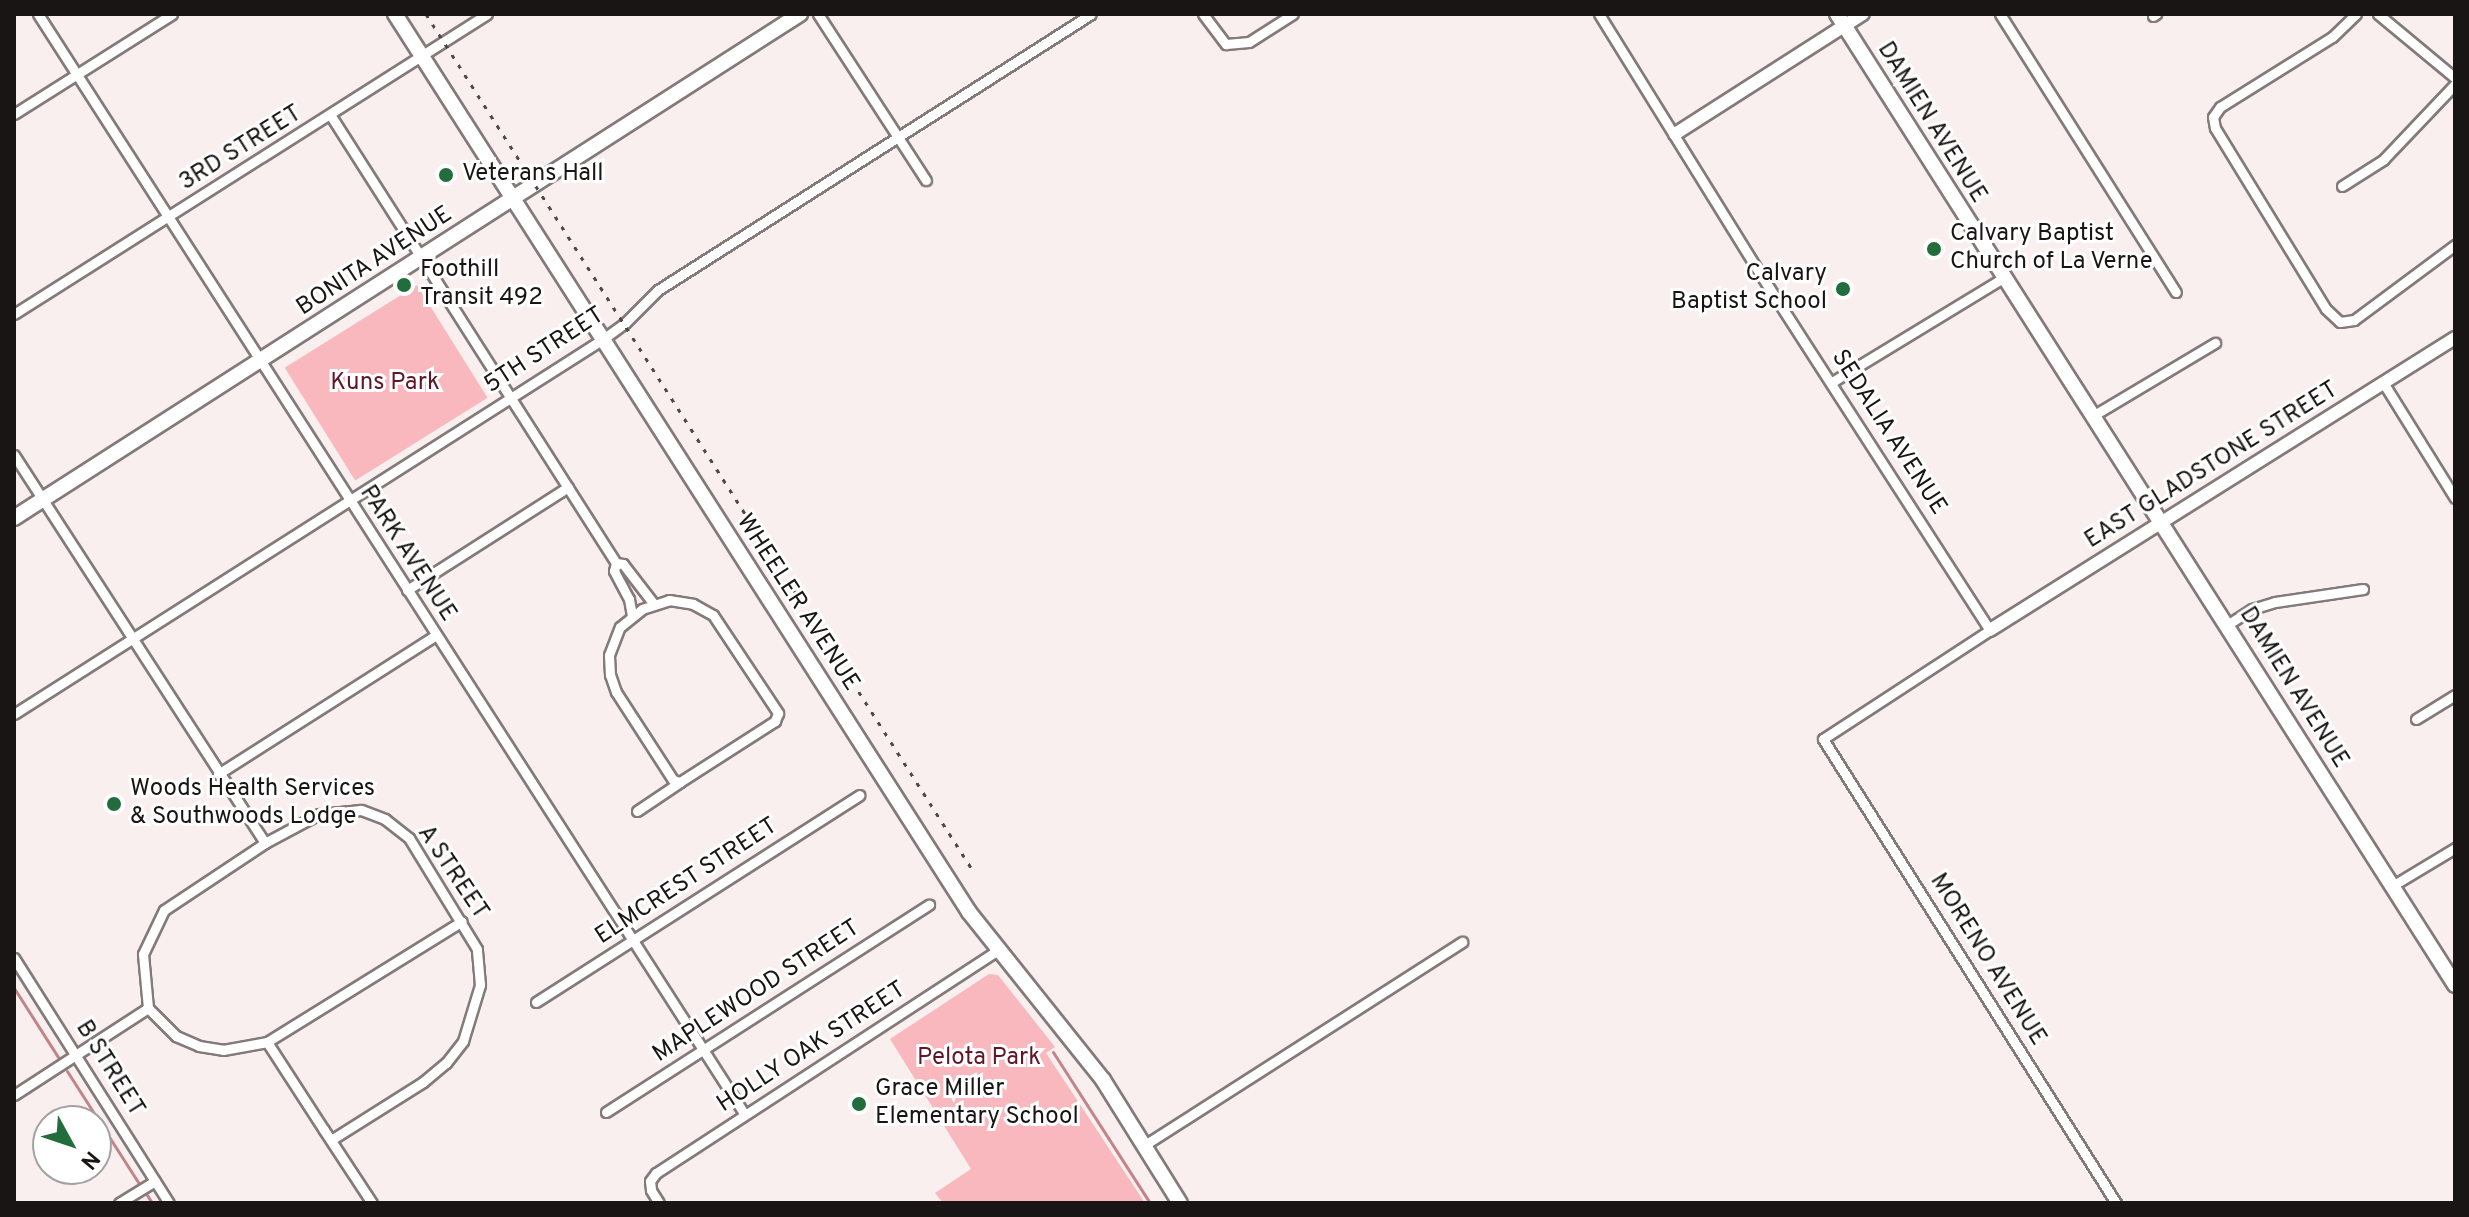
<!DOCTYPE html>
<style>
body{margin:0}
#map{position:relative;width:2469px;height:1217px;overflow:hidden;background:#faefef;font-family:Overpass,sans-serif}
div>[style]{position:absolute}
.green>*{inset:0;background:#f8b8bd;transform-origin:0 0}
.stream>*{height:3px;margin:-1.5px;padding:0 1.5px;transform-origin:1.5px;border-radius:1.5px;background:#c18489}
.roads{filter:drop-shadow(2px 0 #837a7a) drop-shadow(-2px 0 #837a7a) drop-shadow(0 2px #837a7a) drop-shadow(0 -2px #837a7a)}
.minor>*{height:9px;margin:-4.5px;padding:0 4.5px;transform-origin:4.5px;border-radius:4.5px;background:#fff}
.tertiary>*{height:12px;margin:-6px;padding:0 6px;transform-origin:6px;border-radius:6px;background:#fff}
.secondary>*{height:14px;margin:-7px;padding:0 7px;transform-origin:7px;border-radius:7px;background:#fff}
.rail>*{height:3px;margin-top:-1.5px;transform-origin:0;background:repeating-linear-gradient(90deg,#4e4949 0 4px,transparent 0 12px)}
.dots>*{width:22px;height:22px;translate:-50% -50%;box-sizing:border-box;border:4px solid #fff;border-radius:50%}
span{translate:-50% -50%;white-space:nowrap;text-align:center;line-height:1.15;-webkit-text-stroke:6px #fff;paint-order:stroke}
.street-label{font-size:24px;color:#191515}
.poi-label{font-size:24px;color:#191515}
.left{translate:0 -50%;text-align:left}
.right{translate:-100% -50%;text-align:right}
.park-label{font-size:24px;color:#611626}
.frame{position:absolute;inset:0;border:16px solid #191515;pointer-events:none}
.north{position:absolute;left:32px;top:1105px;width:80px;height:80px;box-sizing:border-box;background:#fff;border:2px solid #a3a1a1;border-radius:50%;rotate:130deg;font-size:22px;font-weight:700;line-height:32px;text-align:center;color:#191515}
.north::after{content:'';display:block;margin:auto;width:28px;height:36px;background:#216d3c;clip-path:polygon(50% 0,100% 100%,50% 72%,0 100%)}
</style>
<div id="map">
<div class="green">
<div style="left:417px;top:285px;width:133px;height:156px;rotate:58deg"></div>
<div style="clip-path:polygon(989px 974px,998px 975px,1055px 1047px,1046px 1053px,1145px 1203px,943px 1203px,935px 1193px,971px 1169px,890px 1039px)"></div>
</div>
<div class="stream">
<div style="left:14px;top:988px;width:82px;rotate:57.5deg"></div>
<div style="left:1053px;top:1052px;width:179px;rotate:57.3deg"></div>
<div style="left:67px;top:1071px;width:132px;rotate:57.4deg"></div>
<div style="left:147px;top:1195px;width:9px;rotate:58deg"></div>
</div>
<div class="roads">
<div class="minor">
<div style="left:38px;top:14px;width:1308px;rotate:57.29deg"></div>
<div style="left:818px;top:14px;width:198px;rotate:57deg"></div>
<div style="left:1203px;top:14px;width:38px;rotate:53deg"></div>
<div style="left:1226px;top:44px;width:23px;rotate:-5deg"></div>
<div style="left:1249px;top:42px;width:52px;rotate:-32.5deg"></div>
<div style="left:1599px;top:14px;width:304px;rotate:58.2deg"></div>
<div style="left:1759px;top:272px;width:426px;rotate:57.2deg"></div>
<div style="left:1990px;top:630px;width:199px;rotate:146.9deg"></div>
<div style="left:1823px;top:739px;width:549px;rotate:57.73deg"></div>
<div style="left:2000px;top:14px;width:329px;rotate:57.7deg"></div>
<div style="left:2356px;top:14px;width:33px;rotate:136deg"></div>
<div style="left:2332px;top:37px;width:132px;rotate:148deg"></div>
<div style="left:2220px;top:107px;width:12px;rotate:125deg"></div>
<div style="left:2213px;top:117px;width:11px;rotate:80deg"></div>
<div style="left:2215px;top:128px;width:212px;rotate:58.5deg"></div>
<div style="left:2326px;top:309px;width:19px;rotate:43deg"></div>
<div style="left:2340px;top:322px;width:14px;rotate:-8deg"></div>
<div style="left:2354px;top:320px;width:126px;rotate:-36.6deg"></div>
<div style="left:2378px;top:14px;width:100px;rotate:39.7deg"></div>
<div style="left:2153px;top:16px;width:4px;rotate:-34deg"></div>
<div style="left:14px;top:114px;width:187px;rotate:-32.3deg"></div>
<div style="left:331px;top:116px;width:530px;rotate:57.48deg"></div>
<div style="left:616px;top:563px;width:8px;rotate:104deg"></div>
<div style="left:614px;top:571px;width:32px;rotate:62deg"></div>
<div style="left:629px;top:599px;width:17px;rotate:80deg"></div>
<div style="left:2342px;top:186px;width:49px;rotate:-32.4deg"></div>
<div style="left:2383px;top:160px;width:105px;rotate:-46.5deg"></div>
<div style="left:14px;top:314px;width:560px;rotate:-32.38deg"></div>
<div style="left:1832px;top:382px;width:200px;rotate:-31.3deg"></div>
<div style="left:2384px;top:384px;width:134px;rotate:58.1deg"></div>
<div style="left:2094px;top:415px;width:141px;rotate:-30.8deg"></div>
<div style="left:14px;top:455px;width:462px;rotate:57.1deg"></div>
<div style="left:616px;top:563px;width:7px;rotate:8deg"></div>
<div style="left:623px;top:564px;width:49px;rotate:52.4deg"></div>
<div style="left:407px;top:590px;width:191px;rotate:-32.6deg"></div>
<div style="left:669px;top:600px;width:24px;rotate:9deg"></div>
<div style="left:693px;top:604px;width:23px;rotate:29deg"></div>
<div style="left:713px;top:615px;width:118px;rotate:56.4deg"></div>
<div style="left:778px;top:713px;width:9px;rotate:111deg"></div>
<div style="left:775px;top:721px;width:113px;rotate:147.3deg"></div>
<div style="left:680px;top:782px;width:7px;rotate:-164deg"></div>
<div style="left:673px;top:780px;width:105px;rotate:-122.9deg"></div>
<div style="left:616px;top:692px;width:18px;rotate:-109deg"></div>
<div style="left:610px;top:675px;width:20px;rotate:-93deg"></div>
<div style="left:609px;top:655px;width:30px;rotate:-69deg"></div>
<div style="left:620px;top:627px;width:28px;rotate:-39deg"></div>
<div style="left:642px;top:609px;width:28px;rotate:-18deg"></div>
<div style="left:2227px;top:625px;width:30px;rotate:-33deg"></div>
<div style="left:2252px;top:609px;width:24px;rotate:-17deg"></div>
<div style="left:2275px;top:602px;width:89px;rotate:-8.4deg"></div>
<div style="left:14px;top:714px;width:698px;rotate:-32.48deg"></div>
<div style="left:603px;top:339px;width:27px;rotate:-36deg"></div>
<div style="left:625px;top:323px;width:47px;rotate:-45deg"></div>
<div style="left:658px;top:290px;width:513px;rotate:-32.51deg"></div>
<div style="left:2416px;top:719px;width:46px;rotate:-31.6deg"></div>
<div style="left:218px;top:774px;width:257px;rotate:-32.5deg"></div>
<div style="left:637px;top:811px;width:52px;rotate:-34deg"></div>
<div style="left:2392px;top:886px;width:74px;rotate:-31.1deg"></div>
<div style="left:14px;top:958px;width:290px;rotate:57.7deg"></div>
<div style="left:536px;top:1002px;width:384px;rotate:-32.6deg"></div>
<div style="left:267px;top:1042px;width:229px;rotate:-31.8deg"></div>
<div style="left:14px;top:1095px;width:160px;rotate:-33deg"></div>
<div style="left:606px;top:1112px;width:384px;rotate:-32.7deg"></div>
<div style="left:331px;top:1140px;width:109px;rotate:-32.2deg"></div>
<div style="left:423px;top:1082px;width:30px;rotate:-40deg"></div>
<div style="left:446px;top:1063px;width:28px;rotate:-52deg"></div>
<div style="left:463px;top:1041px;width:59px;rotate:-73.1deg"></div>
<div style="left:480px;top:985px;width:36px;rotate:-95deg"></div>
<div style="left:477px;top:949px;width:130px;rotate:-121.5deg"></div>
<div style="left:409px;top:838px;width:31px;rotate:-142deg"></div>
<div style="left:385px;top:819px;width:26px;rotate:-159deg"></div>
<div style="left:361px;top:810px;width:42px;rotate:174.6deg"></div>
<div style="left:319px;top:814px;width:61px;rotate:151.8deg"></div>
<div style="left:265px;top:843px;width:121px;rotate:146.4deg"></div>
<div style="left:164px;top:910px;width:49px;rotate:115.5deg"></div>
<div style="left:143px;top:954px;width:54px;rotate:84.7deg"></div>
<div style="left:148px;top:1008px;width:40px;rotate:45deg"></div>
<div style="left:176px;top:1036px;width:25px;rotate:23deg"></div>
<div style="left:199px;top:1046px;width:24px;rotate:9deg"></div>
<div style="left:223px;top:1050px;width:45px;rotate:-10.3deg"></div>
<div style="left:267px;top:1042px;width:105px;rotate:57.1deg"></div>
<div style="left:324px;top:1130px;width:87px;rotate:56.7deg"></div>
<div style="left:1143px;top:1146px;width:379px;rotate:-32.6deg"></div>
<div style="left:119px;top:1203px;width:42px;rotate:-31.4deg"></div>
<div style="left:659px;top:1203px;width:15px;rotate:-122deg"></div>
<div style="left:651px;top:1190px;width:9px;rotate:-96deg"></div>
<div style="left:650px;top:1181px;width:10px;rotate:-53deg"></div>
<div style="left:656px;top:1173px;width:407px;rotate:-33.1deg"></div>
</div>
<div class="tertiary">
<div style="left:1675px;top:134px;width:223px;rotate:-32.6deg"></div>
<div style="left:1990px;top:630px;width:549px;rotate:-32.13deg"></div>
</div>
<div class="secondary">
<div style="left:395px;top:14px;width:1066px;rotate:57.41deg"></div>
<div style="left:969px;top:912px;width:215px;rotate:51.4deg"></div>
<div style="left:1103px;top:1080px;width:145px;rotate:58deg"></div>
<div style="left:1837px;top:14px;width:1151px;rotate:57.52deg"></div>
<div style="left:14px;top:518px;width:934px;rotate:-32.67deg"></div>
</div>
</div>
<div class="rail">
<div style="left:426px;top:14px;width:1014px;rotate:57.44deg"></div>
</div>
<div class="dots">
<div style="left:446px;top:175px;background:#216d3c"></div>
<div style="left:1934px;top:249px;background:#216d3c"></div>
<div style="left:404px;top:285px;background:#216d3c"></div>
<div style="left:1843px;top:289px;background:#216d3c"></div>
<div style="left:114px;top:804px;background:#216d3c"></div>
<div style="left:859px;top:1104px;background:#216d3c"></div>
</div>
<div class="street-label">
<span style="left:1931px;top:123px;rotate:58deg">DAMIEN AVENUE</span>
<span style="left:241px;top:149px;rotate:-32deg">3RD STREET</span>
<span style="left:375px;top:262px;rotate:-33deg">BONITA AVENUE</span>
<span style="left:545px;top:351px;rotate:-33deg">5TH STREET</span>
<span style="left:1888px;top:433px;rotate:57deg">SEDALIA AVENUE</span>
<span style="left:2212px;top:466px;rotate:-32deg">EAST GLADSTONE STREET</span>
<span style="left:407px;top:554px;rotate:57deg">PARK AVENUE</span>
<span style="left:797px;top:603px;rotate:57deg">WHEELER AVENUE</span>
<span style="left:2293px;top:688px;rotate:58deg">DAMIEN AVENUE</span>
<span style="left:452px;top:873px;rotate:56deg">A STREET</span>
<span style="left:687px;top:882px;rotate:-33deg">ELMCREST STREET</span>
<span style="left:1987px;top:960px;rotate:58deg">MORENO AVENUE</span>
<span style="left:757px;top:992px;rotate:-33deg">MAPLEWOOD STREET</span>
<span style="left:812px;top:1048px;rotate:-33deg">HOLLY OAK STREET</span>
<span style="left:109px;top:1069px;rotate:58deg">B STREET</span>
</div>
<div class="poi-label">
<span class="left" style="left:462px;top:175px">Veterans Hall</span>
<span class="left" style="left:1950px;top:249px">Calvary Baptist<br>Church of La Verne</span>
<span class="left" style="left:420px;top:285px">Foothill<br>Transit 492</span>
<span class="right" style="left:1827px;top:289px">Calvary<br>Baptist School</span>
<span class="left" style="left:130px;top:804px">Woods Health Services<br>&amp; Southwoods Lodge</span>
<span class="left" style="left:875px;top:1104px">Grace Miller<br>Elementary School</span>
</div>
<div class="park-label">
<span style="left:385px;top:384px">Kuns Park</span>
<span style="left:979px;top:1059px">Pelota Park</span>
</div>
<div class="frame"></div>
<div class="north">N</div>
</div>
